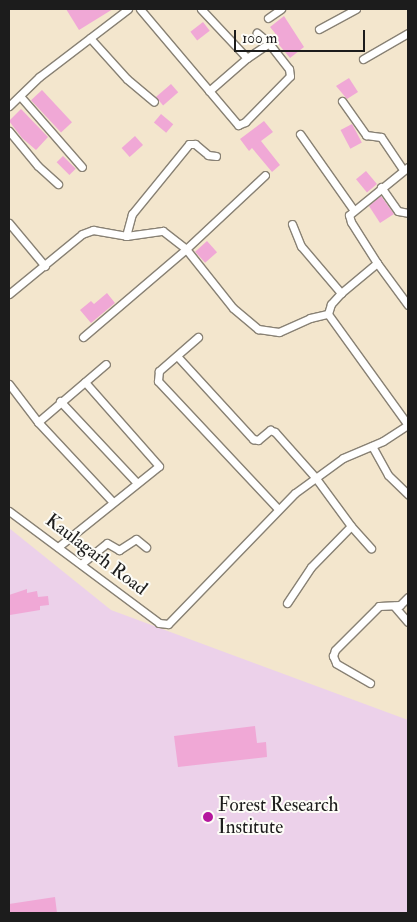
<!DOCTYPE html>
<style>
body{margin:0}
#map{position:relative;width:417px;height:922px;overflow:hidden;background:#f3e6cd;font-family:"IM FELL Double Pica",serif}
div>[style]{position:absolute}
.built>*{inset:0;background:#ecd1ea}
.building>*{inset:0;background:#f0a8d6;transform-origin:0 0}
.roads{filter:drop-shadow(1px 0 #888174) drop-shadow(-1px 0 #888174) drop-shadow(0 1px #888174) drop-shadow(0 -1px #888174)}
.minor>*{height:7px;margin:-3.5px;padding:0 3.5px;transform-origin:3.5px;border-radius:3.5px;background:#fff}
.dots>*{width:14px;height:14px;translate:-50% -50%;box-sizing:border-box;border:2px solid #fdfcf7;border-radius:50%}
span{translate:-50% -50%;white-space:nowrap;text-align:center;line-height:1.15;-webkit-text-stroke:4px #fdfcf7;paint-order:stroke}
.street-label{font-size:19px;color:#1c1c1c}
.poi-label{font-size:19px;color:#1c1c1c}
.left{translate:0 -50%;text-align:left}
.frame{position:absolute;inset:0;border:10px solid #1c1c1c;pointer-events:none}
.scale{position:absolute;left:234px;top:30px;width:131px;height:22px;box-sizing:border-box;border:2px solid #1c1c1c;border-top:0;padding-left:6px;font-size:15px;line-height:18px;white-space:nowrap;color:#1c1c1c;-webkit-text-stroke:4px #fdfcf7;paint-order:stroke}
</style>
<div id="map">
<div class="built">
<div style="clip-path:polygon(9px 528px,111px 610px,408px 720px,408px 913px,9px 913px)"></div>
</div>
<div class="building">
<div style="clip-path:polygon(66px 9px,113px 9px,79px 30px)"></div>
<div style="clip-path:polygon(284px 16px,304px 47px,290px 58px,275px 40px,279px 38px,270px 27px)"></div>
<div style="left:203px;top:22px;width:11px;height:16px;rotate:52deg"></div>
<div style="clip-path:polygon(349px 78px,358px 92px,347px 99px,336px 86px)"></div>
<div style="left:171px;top:84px;width:11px;height:20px;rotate:49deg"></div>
<div style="left:42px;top:90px;width:44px;height:15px;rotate:47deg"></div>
<div style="clip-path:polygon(21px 109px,48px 137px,36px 150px,22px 138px,9px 121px)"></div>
<div style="left:161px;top:114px;width:16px;height:11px;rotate:40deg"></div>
<div style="clip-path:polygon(264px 121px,273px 132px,261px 141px,280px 165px,272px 172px,252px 148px,249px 151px,240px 139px)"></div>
<div style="left:352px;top:124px;width:21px;height:13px;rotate:62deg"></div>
<div style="left:135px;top:136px;width:12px;height:18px;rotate:48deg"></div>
<div style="left:63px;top:156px;width:18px;height:9px;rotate:45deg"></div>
<div style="left:366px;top:171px;width:17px;height:13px;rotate:50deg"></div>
<div style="clip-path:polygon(381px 196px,394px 214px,380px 223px,369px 206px)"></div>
<div style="left:207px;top:241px;width:15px;height:16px;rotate:48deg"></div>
<div style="clip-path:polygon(107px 293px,115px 303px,91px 323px,80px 310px,91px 301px,94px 304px)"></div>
<div style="clip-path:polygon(27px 589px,27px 593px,37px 591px,38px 597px,48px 596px,49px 605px,40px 606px,40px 610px,10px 615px,9px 595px)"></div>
<div style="clip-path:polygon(255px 726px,257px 743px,266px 742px,267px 757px,178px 767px,174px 736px)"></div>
<div style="clip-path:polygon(55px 897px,57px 913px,9px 913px,9px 904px)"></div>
</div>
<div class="roads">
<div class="minor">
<div style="left:140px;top:9px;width:152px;rotate:49.8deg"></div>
<div style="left:238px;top:125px;width:8px;rotate:-23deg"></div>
<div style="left:245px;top:122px;width:64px;rotate:-45.6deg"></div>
<div style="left:290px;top:76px;width:7px;rotate:-98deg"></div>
<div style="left:289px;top:69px;width:33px;rotate:-128deg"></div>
<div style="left:269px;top:43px;width:16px;rotate:-140deg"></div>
<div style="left:201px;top:9px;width:67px;rotate:46.8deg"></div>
<div style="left:268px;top:18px;width:16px;rotate:-35deg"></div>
<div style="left:319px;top:29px;width:42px;rotate:-28.4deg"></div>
<div style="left:90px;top:38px;width:55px;rotate:47.9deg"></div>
<div style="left:127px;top:79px;width:35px;rotate:40deg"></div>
<div style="left:363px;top:59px;width:52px;rotate:-30deg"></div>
<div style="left:209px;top:91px;width:50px;rotate:-41deg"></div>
<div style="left:247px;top:58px;width:27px;rotate:-34deg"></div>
<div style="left:20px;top:96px;width:94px;rotate:48.9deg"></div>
<div style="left:342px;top:101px;width:42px;rotate:54.8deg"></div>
<div style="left:366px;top:135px;width:15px;rotate:8deg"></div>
<div style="left:381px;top:137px;width:40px;rotate:56deg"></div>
<div style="left:9px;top:106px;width:42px;rotate:-44deg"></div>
<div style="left:39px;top:77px;width:112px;rotate:-37.4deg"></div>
<div style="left:9px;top:131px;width:45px;rotate:50.4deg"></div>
<div style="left:38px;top:166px;width:27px;rotate:42deg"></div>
<div style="left:300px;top:134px;width:92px;rotate:54.8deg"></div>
<div style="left:408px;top:167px;width:76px;rotate:140.9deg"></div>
<div style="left:349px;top:215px;width:7px;rotate:74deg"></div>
<div style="left:351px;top:222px;width:49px;rotate:57.6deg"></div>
<div style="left:377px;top:263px;width:52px;rotate:53.6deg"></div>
<div style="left:381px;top:187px;width:29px;rotate:55deg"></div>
<div style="left:398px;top:211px;width:10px;rotate:11deg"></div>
<div style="left:9px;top:223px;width:56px;rotate:50.1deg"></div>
<div style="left:292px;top:224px;width:24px;rotate:68deg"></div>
<div style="left:301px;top:246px;width:62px;rotate:49.6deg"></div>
<div style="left:126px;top:236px;width:23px;rotate:-75deg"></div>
<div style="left:132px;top:214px;width:90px;rotate:-50.8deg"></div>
<div style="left:189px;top:144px;width:6px"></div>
<div style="left:195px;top:144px;width:17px;rotate:40deg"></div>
<div style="left:208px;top:155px;width:8px;rotate:7deg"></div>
<div style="left:377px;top:263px;width:47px;rotate:140.2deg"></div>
<div style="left:341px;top:293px;width:15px;rotate:132deg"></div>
<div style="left:331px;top:304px;width:10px;rotate:107deg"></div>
<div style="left:328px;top:314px;width:137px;rotate:54.2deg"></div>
<div style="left:9px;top:294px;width:94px;rotate:-39.4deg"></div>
<div style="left:82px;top:234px;width:12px;rotate:-20deg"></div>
<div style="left:93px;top:230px;width:34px;rotate:10deg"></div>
<div style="left:126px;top:236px;width:37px;rotate:-8deg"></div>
<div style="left:163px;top:231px;width:29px;rotate:38deg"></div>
<div style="left:186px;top:249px;width:75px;rotate:51.5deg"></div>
<div style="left:233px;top:308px;width:33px;rotate:40deg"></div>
<div style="left:258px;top:329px;width:21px;rotate:8deg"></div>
<div style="left:279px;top:332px;width:34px;rotate:-24deg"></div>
<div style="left:310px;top:318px;width:18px;rotate:-13deg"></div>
<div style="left:83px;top:337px;width:135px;rotate:-40.5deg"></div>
<div style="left:186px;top:249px;width:108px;rotate:-43.1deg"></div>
<div style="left:198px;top:337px;width:52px;rotate:138.9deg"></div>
<div style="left:159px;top:371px;width:10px;rotate:96deg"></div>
<div style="left:158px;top:381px;width:175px;rotate:46.8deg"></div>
<div style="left:177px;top:356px;width:113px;rotate:47.5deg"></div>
<div style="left:253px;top:439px;width:5px;rotate:11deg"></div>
<div style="left:258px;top:440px;width:16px;rotate:-40deg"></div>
<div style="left:270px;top:430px;width:5px;rotate:22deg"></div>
<div style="left:275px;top:432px;width:60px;rotate:48.4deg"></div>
<div style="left:315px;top:477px;width:61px;rotate:53.7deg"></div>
<div style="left:351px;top:526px;width:30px;rotate:48deg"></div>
<div style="left:9px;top:384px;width:48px;rotate:52.7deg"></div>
<div style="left:38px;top:422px;width:108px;rotate:46.9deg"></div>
<div style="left:60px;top:401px;width:112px;rotate:46.8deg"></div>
<div style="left:38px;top:422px;width:89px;rotate:-40.5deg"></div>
<div style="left:372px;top:446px;width:33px;rotate:61deg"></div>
<div style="left:388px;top:475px;width:28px;rotate:44deg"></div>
<div style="left:9px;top:511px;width:187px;rotate:36.7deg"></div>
<div style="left:159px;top:623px;width:9px;rotate:6deg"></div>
<div style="left:168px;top:624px;width:182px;rotate:-45.9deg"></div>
<div style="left:295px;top:493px;width:59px;rotate:-36.1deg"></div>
<div style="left:343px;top:458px;width:43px;rotate:-23deg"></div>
<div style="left:383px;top:441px;width:30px;rotate:-33deg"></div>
<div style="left:58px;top:547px;width:129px;rotate:-38.7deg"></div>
<div style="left:159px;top:466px;width:112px;rotate:-131.4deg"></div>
<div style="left:81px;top:564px;width:33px;rotate:-39deg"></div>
<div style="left:107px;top:543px;width:14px;rotate:30deg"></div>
<div style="left:119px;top:550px;width:20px;rotate:-33deg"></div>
<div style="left:136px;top:539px;width:13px;rotate:39deg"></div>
<div style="left:287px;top:603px;width:43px;rotate:-56.3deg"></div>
<div style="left:311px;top:567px;width:57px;rotate:-45.7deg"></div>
<div style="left:394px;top:606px;width:21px;rotate:49deg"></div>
<div style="left:370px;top:683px;width:39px;rotate:-150deg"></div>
<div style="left:336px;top:663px;width:8px;rotate:-113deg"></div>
<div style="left:333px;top:656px;width:6px;rotate:-72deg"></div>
<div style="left:335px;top:650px;width:62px;rotate:-45deg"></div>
<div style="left:379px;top:606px;width:21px;rotate:-3deg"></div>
<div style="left:400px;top:605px;width:11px;rotate:-45deg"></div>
</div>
</div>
<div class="dots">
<div style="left:208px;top:817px;background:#b5179e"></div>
</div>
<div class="street-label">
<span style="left:96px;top:555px;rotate:37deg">Kaulagarh Road</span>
</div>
<div class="poi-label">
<span class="left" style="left:218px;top:817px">Forest Research<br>Institute</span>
</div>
<div class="frame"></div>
<div class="scale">100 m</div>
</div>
